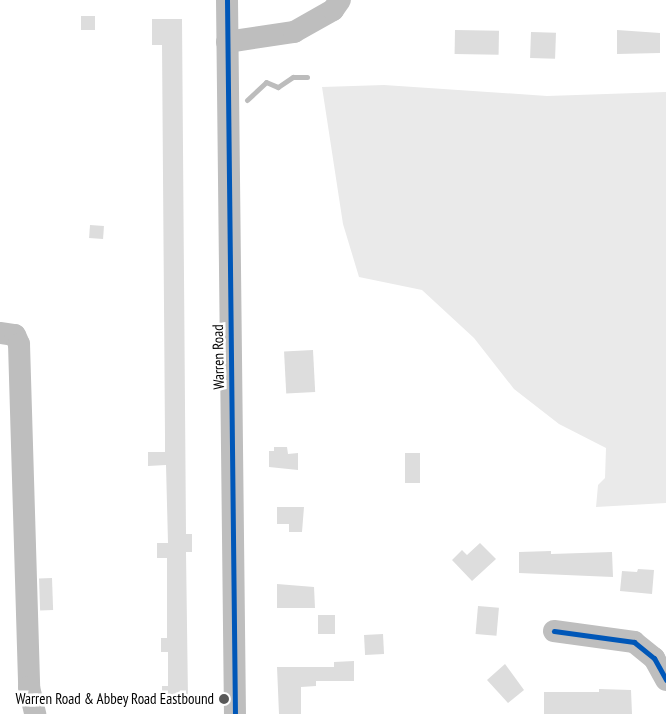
<!DOCTYPE html>
<style>
body{margin:0}
#map{position:relative;width:666px;height:714px;overflow:hidden;background:#fff;font-family:"PT Sans Narrow",sans-serif}
div>[style]{position:absolute}
.green>*{inset:0;background:#eaeaea}
.stream>*{height:5px;margin:-2.5px;padding:0 2.5px;transform-origin:2.5px;border-radius:2.5px;background:#bcbcbc}
.building>*{inset:0;background:#ddd;transform-origin:0 0}
.minor>*{height:22px;margin:-11px;padding:0 11px;transform-origin:11px;border-radius:11px;background:#bebebe}
.cycleway>*{height:5px;margin:-2.5px;padding:0 2.5px;transform-origin:2.5px;border-radius:2.5px;background:#0057b8}
.dots>*{width:14px;height:14px;translate:-50% -50%;box-sizing:border-box;border:2px solid #fff;border-radius:50%}
span{translate:-50% -50%;white-space:nowrap;text-align:center;line-height:1.15;-webkit-text-stroke:5px #fff;paint-order:stroke}
.street-label{font-size:15px;color:#000}
.poi-label{font-size:15px;color:#000}
.right{translate:-100% -50%;text-align:right}
</style>
<div id="map">
<div class="green">
<div style="clip-path:polygon(384px 85px,547px 96px,666px 92px,666px 503px,596px 507px,598px 485px,605px 478px,606px 448px,559px 424px,514px 389px,474px 338px,422px 290px,359px 277px,343px 224px,322px 87px)"></div>
</div>
<div class="stream">
<div style="left:247px;top:100px;width:26px;rotate:-43deg"></div>
<div style="left:266px;top:82px;width:13px;rotate:23deg"></div>
<div style="left:278px;top:87px;width:18px;rotate:-34deg"></div>
<div style="left:293px;top:77px;width:14px"></div>
</div>
<div class="building">
<div style="left:95px;top:16px;width:14px;height:14px;rotate:90deg"></div>
<div style="clip-path:polygon(152px 19px,182px 19px,186px 534px,192px 534px,192px 552px,186px 552px,188px 699px,162px 699px,162px 686px,168px 686px,168px 652px,161px 652px,161px 638px,167px 638px,167px 558px,157px 558px,157px 543px,168px 543px,166px 465px,148px 466px,148px 452px,165px 452px,165px 436px,162px 45px,152px 45px)"></div>
<div style="left:455px;top:30px;width:44px;height:24px;rotate:1deg"></div>
<div style="clip-path:polygon(617px 30px,660px 33px,660px 53px,617px 54px)"></div>
<div style="left:531px;top:32px;width:25px;height:26px;rotate:2deg"></div>
<div style="left:90px;top:225px;width:14px;height:13px;rotate:4deg"></div>
<div style="left:313px;top:350px;width:42px;height:29px;rotate:87deg"></div>
<div style="clip-path:polygon(274px 447px,287px 447px,288px 454px,298px 453px,298px 470px,269px 467px,269px 451px,274px 451px)"></div>
<div style="left:420px;top:453px;width:30px;height:15px;rotate:90deg"></div>
<div style="clip-path:polygon(277px 507px,304px 507px,302px 532px,289px 532px,289px 524px,277px 524px)"></div>
<div style="clip-path:polygon(480px 543px,496px 559px,472px 581px,452px 560px,462px 550px,467px 555px)"></div>
<div style="clip-path:polygon(551px 551px,551px 554px,612px 552px,613px 577px,519px 573px,519px 552px)"></div>
<div style="clip-path:polygon(638px 569px,654px 570px,652px 594px,620px 591px,622px 571px,637px 572px)"></div>
<div style="left:52px;top:578px;width:32px;height:13px;rotate:88deg"></div>
<div style="clip-path:polygon(277px 584px,314px 587px,315px 608px,277px 608px)"></div>
<div style="left:478px;top:606px;width:21px;height:28px;rotate:5deg"></div>
<div style="left:318px;top:615px;width:17px;height:19px"></div>
<div style="left:383px;top:634px;width:20px;height:19px;rotate:87deg"></div>
<div style="clip-path:polygon(354px 661px,354px 681px,316px 681px,316px 686px,301px 687px,301px 714px,279px 714px,277px 667px,334px 667px,334px 662px)"></div>
<div style="clip-path:polygon(505px 664px,524px 690px,508px 703px,487px 680px)"></div>
<div style="clip-path:polygon(599px 689px,631px 690px,632px 714px,544px 714px,544px 692px,599px 692px)"></div>
</div>
<div class="minor">
<div style="left:227px;top:0;width:714px;rotate:89.36deg"></div>
<div style="left:227px;top:42px;width:68px;rotate:-8.5deg"></div>
<div style="left:294px;top:32px;width:45px;rotate:-29.4deg"></div>
<div style="left:333px;top:10px;width:12px;rotate:-55deg"></div>
<div style="left:0;top:333px;width:15px;rotate:8deg"></div>
<div style="left:15px;top:335px;width:10px;rotate:66deg"></div>
<div style="left:19px;top:344px;width:343px;rotate:88.3deg"></div>
<div style="left:29px;top:687px;width:28px;rotate:77deg"></div>
<div style="left:554px;top:631px;width:81px;rotate:7.8deg"></div>
<div style="left:634px;top:642px;width:26px;rotate:39deg"></div>
<div style="left:654px;top:658px;width:25px;rotate:61deg"></div>
</div>
<div class="cycleway">
<div style="left:227px;top:0;width:714px;rotate:89.36deg"></div>
<div style="left:554px;top:631px;width:81px;rotate:7.8deg"></div>
<div style="left:634px;top:642px;width:26px;rotate:39deg"></div>
<div style="left:654px;top:658px;width:25px;rotate:61deg"></div>
</div>
<div class="dots">
<div style="left:224px;top:699px;background:#595959"></div>
</div>
<div class="street-label">
<span style="left:218px;top:357px;rotate:-91deg">Warren Road</span>
</div>
<div class="poi-label">
<span class="right" style="left:214px;top:699px">Warren Road &amp; Abbey Road Eastbound</span>
</div>
</div>
